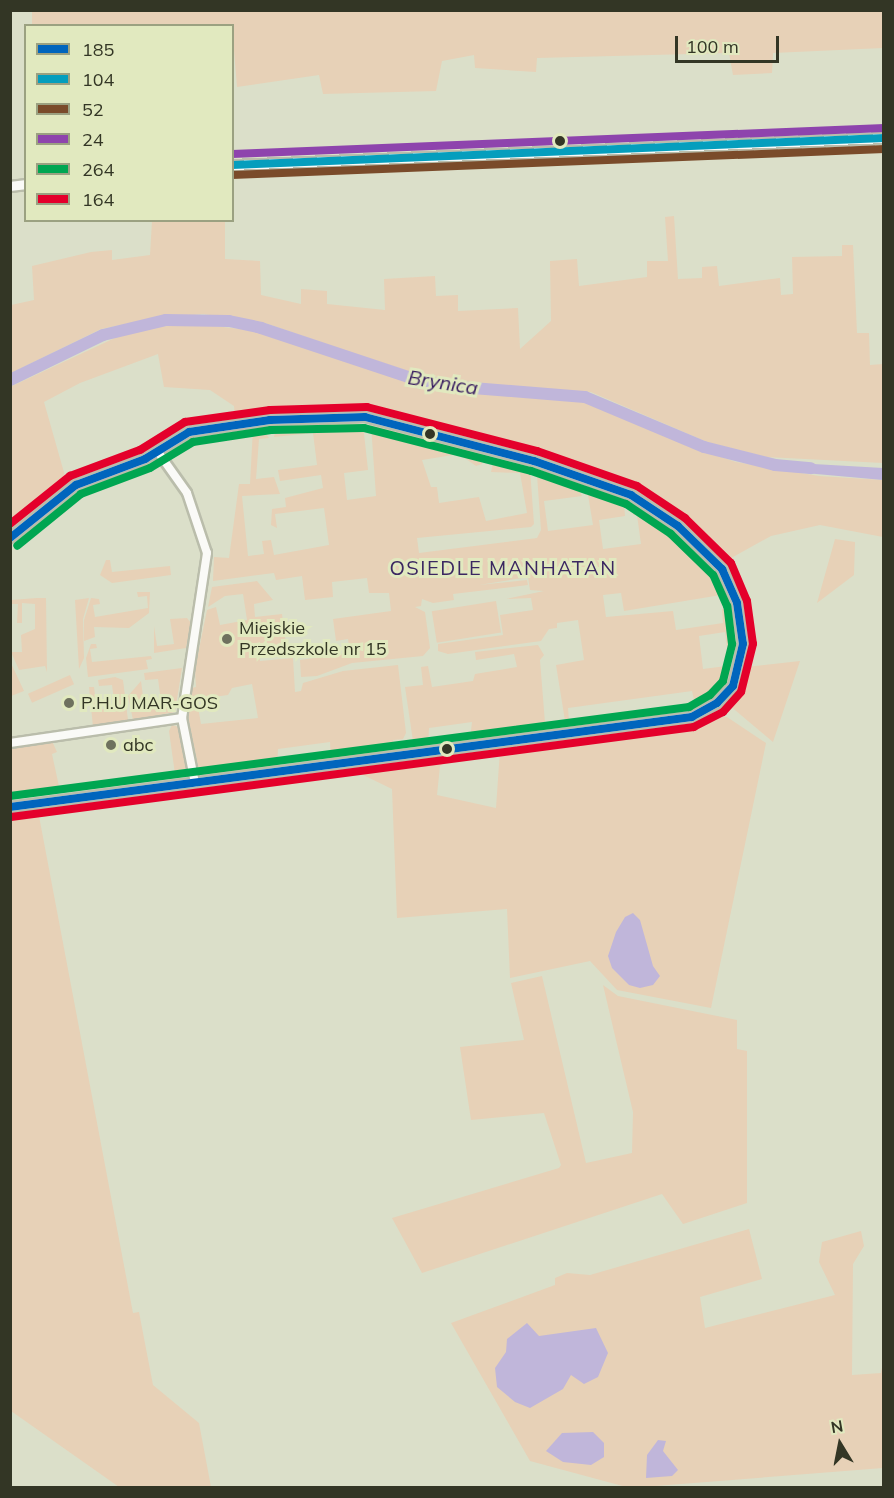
<!DOCTYPE html>
<style>
body{margin:0}
#map{position:relative;width:894px;height:1498px;overflow:hidden;background:#dbdfc9;font-family:Mulish,sans-serif}
div>[style]{position:absolute}
.green>*{inset:0;background:#e7d1b7;transform-origin:0 0}
.water>*{inset:0;background:#c0b6da}
.river>*{height:12px;margin:-6px;padding:0 6px;transform-origin:6px;border-radius:6px;background:#c0b6da}
.roads{filter:drop-shadow(2px 0 #babdab) drop-shadow(-2px 0 #babdab) drop-shadow(0 2px #babdab) drop-shadow(0 -2px #babdab)}
.minor>*{height:8px;margin:-4px;padding:0 4px;transform-origin:4px;border-radius:4px;background:#fafaf7}
.tertiary>*{height:9px;margin:-4.5px;padding:0 4.5px;transform-origin:4.5px;border-radius:4.5px;background:#fafaf7}
.bus-1>*{height:8px;margin:-4px;padding:0 4px;transform-origin:4px;border-radius:4px;background:#0065bd}
.bus-2>*{height:8px;margin:-4px;padding:0 4px;transform-origin:4px;border-radius:4px;background:#059ebd}
.bus-3>*{height:8px;margin:-4px;padding:0 4px;transform-origin:4px;border-radius:4px;background:#7a4b2a}
.bus-4>*{height:8px;margin:-4px;padding:0 4px;transform-origin:4px;border-radius:4px;background:#8e44ad}
.bus-5>*{height:8px;margin:-4px;padding:0 4px;transform-origin:4px;border-radius:4px;background:#00a651}
.bus-6>*{height:8px;margin:-4px;padding:0 4px;transform-origin:4px;border-radius:4px;background:#e4002b}
.dots>*{width:16px;height:16px;translate:-50% -50%;box-sizing:border-box;border:3px solid #e1e9bf;border-radius:50%}
span{translate:-50% -50%;white-space:nowrap;text-align:center;line-height:1.15;-webkit-text-stroke:6px #e1e9bf;paint-order:stroke}
.poi-label{font-size:18px;color:#333625}
.left{translate:0 -50%;text-align:left}
.water-label{font-size:20px;color:#34185e;font-style:italic}
.neighbourhood-label{font-size:20px;color:#3b2761;letter-spacing:1.5px}
.frame{position:absolute;inset:0;border:12px solid #333625;pointer-events:none}
.legend{position:absolute;left:24px;top:24px;width:210px;height:198px;box-sizing:border-box;background:#e1e9bf;border:2px solid #9ba181;margin:0;padding:8px 10px;list-style:none;font-size:18px;color:#333625}
.legend li{display:flex;align-items:center;gap:12px;height:30px}
.legend b{width:30px;border:2px solid #9ba181}
.north{position:absolute;left:810px;top:1414px;width:60px;height:60px;-webkit-text-stroke:4px #e1e9bf;paint-order:stroke;rotate:350deg;font-size:16px;font-weight:700;line-height:24px;text-align:center;color:#333625}
.north::after{content:'';display:block;margin:auto;width:21px;height:27px;background:#333625;clip-path:polygon(50% 0,100% 100%,50% 72%,0 100%)}
.scale{position:absolute;left:675px;top:36px;width:104px;height:27px;box-sizing:border-box;border:3px solid #333625;border-top:0;padding-left:8px;font-size:18px;line-height:21px;white-space:nowrap;color:#333625;-webkit-text-stroke:4px #e1e9bf;paint-order:stroke}
</style>
<div id="map">
<div class="green">
<div style="clip-path:polygon(883px 10px,883px 48px,773px 53px,772px 73px,733px 75px,729px 53px,537px 58px,536px 72px,475px 68px,474px 55px,442px 61px,436px 91px,323px 94px,319px 75px,237px 87px,232px 26px,32px 25px,32px 11px)"></div>
<div style="clip-path:polygon(674px 216px,678px 279px,702px 278px,702px 267px,717px 266px,719px 286px,780px 278px,781px 295px,793px 294px,792px 257px,842px 256px,842px 245px,853px 245px,857px 333px,869px 333px,870px 365px,883px 364px,883px 323px,883px 463px,766px 457px,707px 442px,591px 392px,434px 381px,265px 323px,203px 314px,145px 320px,101px 329px,11px 373px,11px 305px,34px 300px,32px 266px,91px 252px,112px 250px,112px 260px,150px 255px,152px 221px,225px 221px,225px 259px,260px 261px,261px 295px,301px 304px,301px 289px,327px 291px,327px 304px,385px 310px,384px 279px,435px 276px,436px 296px,458px 295px,458px 311px,518px 308px,520px 349px,551px 321px,550px 261px,577px 259px,579px 286px,647px 277px,647px 261px,668px 261px,665px 217px)"></div>
<div style="clip-path:polygon(195px 324px,250px 330px,434px 387px,582px 401px,619px 412px,697px 449px,736px 462px,819px 476px,883px 480px,883px 537px,820px 525px,771px 536px,724px 562px,662px 509px,607px 480px,608px 475px,498px 448px,498px 443px,447px 429px,446px 434px,382px 416px,348px 413px,347px 407px,294px 411px,294px 416px,235px 419px,234px 406px,210px 390px,164px 387px,158px 354px,80px 383px,44px 402px,67px 483px,11px 533px,10px 387px,117px 337px,155px 327px)"></div>
<div style="clip-path:polygon(328px 421px,363px 424px,368px 470px,344px 473px,347px 500px,376px 496px,371px 425px,483px 453px,482px 464px,476px 466px,459px 454px,422px 460px,431px 487px,437px 487px,439px 503px,479px 497px,486px 521px,527px 513px,520px 473px,491px 472px,494px 458px,530px 469px,534px 524px,531px 527px,417px 538px,419px 553px,537px 538px,541px 530px,537px 475px,541px 470px,574px 479px,582px 496px,544px 501px,548px 531px,593px 525px,588px 495px,590px 484px,620px 496px,624px 504px,625px 516px,599px 520px,603px 549px,641px 544px,637px 515px,633px 515px,636px 505px,706px 558px,727px 594px,624px 611px,621px 593px,603px 595px,606px 617px,673px 611px,676px 630px,723px 623px,722px 609px,729px 609px,733px 612px,736px 646px,727px 648px,725px 632px,699px 636px,703px 669px,734px 665px,724px 688px,694px 710px,689px 702px,694px 700px,692px 691px,568px 708px,569px 721px,677px 706px,679px 713px,566px 727px,556px 665px,584px 660px,578px 620px,557px 623px,557px 628px,549px 629px,541px 641px,448px 654px,438px 651px,438px 644px,503px 635px,500px 615px,533px 610px,531px 598px,506px 599px,544px 591px,530px 590px,528px 577px,479px 585px,527px 580px,528px 585px,453px 594px,454px 600px,433px 603px,422px 599px,421px 606px,415px 607px,425px 612px,430px 648px,423px 656px,352px 663px,317px 676px,301px 677px,300px 660px,350px 653px,348px 639px,336px 641px,333px 619px,391px 611px,389px 593px,369px 593px,367px 578px,332px 582px,333px 597px,305px 600px,302px 576px,276px 580px,274px 573px,213px 581px,214px 557px,229px 558px,239px 484px,250px 484px,253px 428px,263px 430px,269px 438px,259px 439px,256px 479px,274px 477px,280px 494px,242px 496px,248px 556px,264px 554px,262px 541px,271px 540px,274px 555px,329px 545px,324px 508px,275px 514px,277px 528px,271px 525px,272px 509px,286px 507px,285px 498px,323px 488px,321px 475px,280px 481px,278px 470px,317px 465px,313px 433px,274px 437px,276px 428px)"></div>
<div style="clip-path:polygon(835px 539px,855px 542px,854px 575px,817px 603px)"></div>
<div style="clip-path:polygon(106px 560px,110px 560px,112px 572px,170px 566px,171px 575px,112px 583px,100px 575px)"></div>
<div style="clip-path:polygon(257px 581px,273px 600px,254px 604px,255px 617px,282px 614px,286px 644px,258px 647px,260px 661px,293px 658px,295px 692px,301px 691px,303px 683px,343px 671px,398px 665px,406px 733px,403px 739px,393px 740px,395px 750px,399px 752px,331px 760px,330px 742px,278px 749px,277px 768px,200px 775px,188px 717px,190px 708px,198px 707px,201px 724px,258px 718px,252px 684px,232px 688px,228px 695px,191px 700px,192px 688px,196px 687px,195px 669px,207px 610px,216px 607px,220px 625px,247px 620px,243px 594px,225px 596px,208px 607px,212px 587px)"></div>
<div style="clip-path:polygon(137px 592px,150px 592px,149px 613px,129px 628px,94px 627px,95px 637px,84px 641px,84px 620px,91px 598px,99px 599px,100px 604px,93px 605px,95px 617px,148px 608px,147px 596px,138px 597px)"></div>
<div style="clip-path:polygon(37px 598px,46px 598px,47px 672px,45px 666px,19px 670px,11px 652px,22px 652px,21px 635px,35px 629px,35px 604px,22px 603px,22px 623px,17px 623px,18px 604px,11px 604px,11px 600px)"></div>
<div style="clip-path:polygon(89px 598px,83px 619px,84px 658px,79px 669px,75px 600px)"></div>
<div style="left:496px;top:601px;width:32px;height:65px;rotate:81deg"></div>
<div style="clip-path:polygon(187px 618px,191px 623px,186px 648px,154px 653px,154px 626px,157px 646px,174px 644px,170px 619px)"></div>
<div style="clip-path:polygon(91px 644px,96px 644px,97px 648px,90px 649px,92px 662px,151px 656px,152px 659px,146px 660px,148px 669px,88px 677px,86px 658px)"></div>
<div style="clip-path:polygon(538px 645px,544px 655px,540px 660px,545px 723px,554px 722px,554px 727px,474px 742px,470px 739px,472px 722px,429px 728px,428px 748px,414px 748px,405px 687px,423px 685px,421px 667px,428px 666px,432px 687px,473px 681px,475px 674px,517px 667px,514px 654px,476px 660px,475px 652px)"></div>
<div style="clip-path:polygon(10px 661px,24px 691px,11px 696px,10px 696px)"></div>
<div style="clip-path:polygon(800px 661px,773px 742px,729px 705px,746px 682px,747px 667px)"></div>
<div style="clip-path:polygon(182px 668px,175px 712px,133px 720px,128px 696px,141px 681px,144px 704px,161px 701px,158px 679px,145px 680px,144px 673px)"></div>
<div style="left:70px;top:675px;width:10px;height:46px;rotate:66deg"></div>
<div style="clip-path:polygon(115px 677px,123px 680px,128px 720px,93px 727px,89px 687px,94px 687px,97px 710px,115px 708px,112px 685px,99px 686px,98px 680px)"></div>
<div style="clip-path:polygon(708px 717px,727px 717px,766px 743px,711px 1008px,617px 990px,590px 961px,510px 978px,507px 909px,397px 918px,392px 789px,357px 772px,456px 756px,440px 766px,437px 795px,496px 808px,500px 750px,692px 724px)"></div>
<div style="clip-path:polygon(172px 725px,179px 727px,186px 769px,183px 775px,175px 774px,169px 731px)"></div>
<div style="clip-path:polygon(52px 741px,57px 752px,52px 754px,60px 791px,11px 798px,11px 747px)"></div>
<div style="clip-path:polygon(39px 816px,133px 1313px,139px 1312px,153px 1385px,199px 1423px,211px 1487px,119px 1487px,11px 1411px,10px 820px)"></div>
<div style="clip-path:polygon(542px 976px,586px 1163px,632px 1153px,633px 1112px,603px 985px,618px 996px,737px 1020px,737px 1049px,747px 1051px,747px 1203px,683px 1224px,662px 1194px,422px 1273px,392px 1218px,559px 1168px,561px 1165px,544px 1113px,471px 1120px,460px 1047px,524px 1040px,511px 983px)"></div>
<div style="clip-path:polygon(749px 1229px,762px 1279px,700px 1297px,705px 1328px,835px 1295px,819px 1262px,822px 1242px,861px 1231px,864px 1246px,853px 1264px,852px 1375px,881px 1373px,883px 1362px,883px 1468px,630px 1488px,530px 1461px,451px 1323px,555px 1285px,555px 1278px,567px 1273px,590px 1275px)"></div>
</div>
<div class="water">
<div style="clip-path:polygon(796px 463px,883px 468px,883px 480px,794px 472px)"></div>
<div style="clip-path:polygon(633px 913px,640px 920px,653px 966px,660px 976px,653px 985px,640px 988px,629px 985px,612px 968px,608px 956px,616px 932px,625px 917px)"></div>
<div style="clip-path:polygon(527px 1323px,539px 1336px,596px 1328px,608px 1353px,598px 1377px,584px 1384px,571px 1375px,563px 1389px,530px 1408px,515px 1402px,497px 1387px,495px 1368px,506px 1352px,507px 1339px)"></div>
<div style="clip-path:polygon(593px 1432px,604px 1443px,604px 1457px,591px 1465px,563px 1462px,546px 1451px,562px 1433px)"></div>
<div style="clip-path:polygon(658px 1440px,666px 1441px,663px 1451px,678px 1470px,672px 1476px,646px 1478px,647px 1455px)"></div>
</div>
<div class="river">
<div style="left:10px;top:380px;width:103px;rotate:-25.8deg"></div>
<div style="left:103px;top:335px;width:65px;rotate:-13.4deg"></div>
<div style="left:166px;top:320px;width:63px;rotate:0.9deg"></div>
<div style="left:229px;top:321px;width:33px;rotate:12deg"></div>
<div style="left:261px;top:328px;width:158px;rotate:18.4deg"></div>
<div style="left:411px;top:378px;width:38px;rotate:12deg"></div>
<div style="left:448px;top:386px;width:137px;rotate:4.6deg"></div>
<div style="left:585px;top:397px;width:129px;rotate:22.8deg"></div>
<div style="left:704px;top:447px;width:73px;rotate:14.2deg"></div>
<div style="left:775px;top:465px;width:36px;rotate:5deg"></div>
</div>
<div class="roads">
<div class="minor">
<div style="left:158px;top:452px;width:50px;rotate:54.7deg"></div>
<div style="left:187px;top:493px;width:63px;rotate:71.6deg"></div>
<div style="left:207px;top:553px;width:167px;rotate:98.6deg"></div>
<div style="left:182px;top:718px;width:66px;rotate:78.7deg"></div>
<div style="left:10px;top:538px;width:85px;rotate:-38.8deg"></div>
<div style="left:76px;top:485px;width:74px;rotate:-20.6deg"></div>
<div style="left:145px;top:459px;width:52px;rotate:-31.5deg"></div>
<div style="left:189px;top:432px;width:82px;rotate:-8.4deg"></div>
<div style="left:270px;top:420px;width:95px;rotate:-1.8deg"></div>
<div style="left:365px;top:417px;width:175px;rotate:14.6deg"></div>
<div style="left:534px;top:461px;width:103px;rotate:19.3deg"></div>
<div style="left:631px;top:495px;width:56px;rotate:33.4deg"></div>
<div style="left:678px;top:526px;width:62px;rotate:44.3deg"></div>
<div style="left:722px;top:569px;width:37px;rotate:66deg"></div>
<div style="left:737px;top:603px;width:41px;rotate:81.7deg"></div>
<div style="left:743px;top:644px;width:43px;rotate:103.4deg"></div>
<div style="left:733px;top:686px;width:23px;rotate:133deg"></div>
<div style="left:717px;top:703px;width:29px;rotate:151deg"></div>
<div style="left:692px;top:717px;width:688px;rotate:172.48deg"></div>
<div style="left:10px;top:743px;width:174px;rotate:-8.3deg"></div>
</div>
<div class="tertiary">
<div style="left:232px;top:165px;width:653px;rotate:-2.37deg"></div>
<div style="left:10px;top:186px;width:16px;rotate:-7deg"></div>
</div>
</div>
<div class="bus-1">
<div style="left:10px;top:538px;width:85px;rotate:-38.8deg"></div>
<div style="left:76px;top:485px;width:74px;rotate:-20.6deg"></div>
<div style="left:145px;top:459px;width:52px;rotate:-31.5deg"></div>
<div style="left:189px;top:432px;width:82px;rotate:-8.4deg"></div>
<div style="left:270px;top:420px;width:95px;rotate:-1.8deg"></div>
<div style="left:365px;top:417px;width:175px;rotate:14.6deg"></div>
<div style="left:534px;top:461px;width:103px;rotate:19.3deg"></div>
<div style="left:631px;top:495px;width:56px;rotate:33.4deg"></div>
<div style="left:678px;top:526px;width:62px;rotate:44.3deg"></div>
<div style="left:722px;top:569px;width:37px;rotate:66deg"></div>
<div style="left:737px;top:603px;width:41px;rotate:81.7deg"></div>
<div style="left:743px;top:644px;width:43px;rotate:103.4deg"></div>
<div style="left:733px;top:686px;width:23px;rotate:133deg"></div>
<div style="left:717px;top:703px;width:29px;rotate:151deg"></div>
<div style="left:692px;top:717px;width:688px;rotate:172.48deg"></div>
</div>
<div class="bus-2">
<div style="left:232px;top:165px;width:653px;rotate:-2.37deg"></div>
</div>
<div class="bus-3">
<div style="left:232px;top:175px;width:653px;rotate:-2.28deg"></div>
</div>
<div class="bus-4">
<div style="left:232px;top:154px;width:653px;rotate:-2.28deg"></div>
</div>
<div class="bus-5">
<div style="left:10px;top:796px;width:685px;rotate:-7.47deg"></div>
<div style="left:689px;top:707px;width:24px;rotate:-30deg"></div>
<div style="left:710px;top:695px;width:19px;rotate:-47deg"></div>
<div style="left:723px;top:681px;width:38px;rotate:-76deg"></div>
<div style="left:732px;top:644px;width:38px;rotate:-97deg"></div>
<div style="left:727px;top:606px;width:34px;rotate:-114deg"></div>
<div style="left:713px;top:575px;width:59px;rotate:-135.7deg"></div>
<div style="left:671px;top:534px;width:54px;rotate:-146.3deg"></div>
<div style="left:626px;top:504px;width:101px;rotate:-160.8deg"></div>
<div style="left:531px;top:471px;width:172px;rotate:-165.6deg"></div>
<div style="left:364px;top:428px;width:93px;rotate:178.8deg"></div>
<div style="left:271px;top:430px;width:79px;rotate:171.3deg"></div>
<div style="left:193px;top:442px;width:50px;rotate:148.8deg"></div>
<div style="left:150px;top:468px;width:74px;rotate:159.4deg"></div>
<div style="left:81px;top:494px;width:82px;rotate:140.9deg"></div>
</div>
<div class="bus-6">
<div style="left:10px;top:524px;width:77px;rotate:-38.7deg"></div>
<div style="left:70px;top:476px;width:75px;rotate:-20.4deg"></div>
<div style="left:140px;top:450px;width:53px;rotate:-31.9deg"></div>
<div style="left:185px;top:422px;width:86px;rotate:-8deg"></div>
<div style="left:270px;top:410px;width:97px;rotate:-1.8deg"></div>
<div style="left:367px;top:407px;width:176px;rotate:14.5deg"></div>
<div style="left:537px;top:451px;width:106px;rotate:19.3deg"></div>
<div style="left:637px;top:486px;width:58px;rotate:33.7deg"></div>
<div style="left:685px;top:518px;width:64px;rotate:44.4deg"></div>
<div style="left:731px;top:563px;width:41px;rotate:67.2deg"></div>
<div style="left:747px;top:601px;width:43px;rotate:82.1deg"></div>
<div style="left:753px;top:644px;width:49px;rotate:104deg"></div>
<div style="left:741px;top:692px;width:27px;rotate:132deg"></div>
<div style="left:723px;top:712px;width:33px;rotate:153deg"></div>
<div style="left:694px;top:727px;width:689px;rotate:172.49deg"></div>
</div>
<div class="dots">
<div style="left:560px;top:141px;background:#333625"></div>
<div style="left:430px;top:434px;background:#333625"></div>
<div style="left:227px;top:639px;background:#6e715e"></div>
<div style="left:69px;top:703px;background:#6e715e"></div>
<div style="left:111px;top:745px;background:#6e715e"></div>
<div style="left:447px;top:749px;background:#333625"></div>
</div>
<div class="poi-label">
<span class="left" style="left:239px;top:639px">Miejskie<br>Przedszkole nr 15</span>
<span class="left" style="left:81px;top:703px">P.H.U MAR-GOS</span>
<span class="left" style="left:123px;top:745px">abc</span>
</div>
<div class="water-label">
<span style="left:443px;top:382px;rotate:9deg">Brynica</span>
</div>
<div class="neighbourhood-label">
<span style="left:503px;top:567px">OSIEDLE MANHATAN</span>
</div>
<div class="frame"></div>
<ul class="legend">
<li><b style="height:8px;background:#0065bd"></b>185</li>
<li><b style="height:8px;background:#059ebd"></b>104</li>
<li><b style="height:8px;background:#7a4b2a"></b>52</li>
<li><b style="height:8px;background:#8e44ad"></b>24</li>
<li><b style="height:8px;background:#00a651"></b>264</li>
<li><b style="height:8px;background:#e4002b"></b>164</li>
</ul>
<div class="north">N</div>
<div class="scale">100 m</div>
</div>
